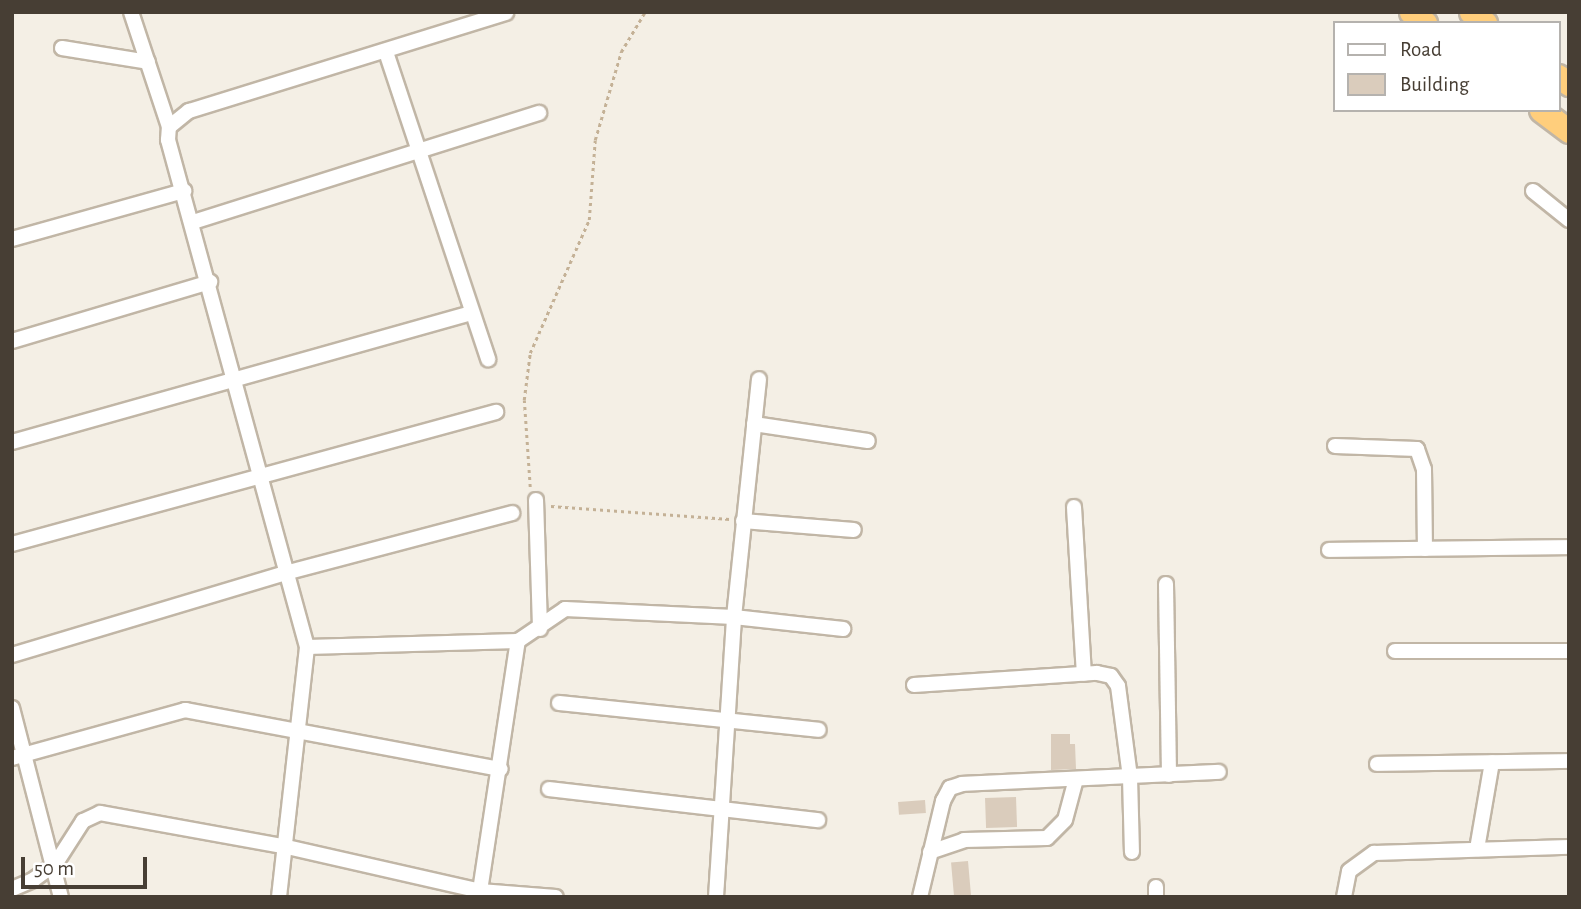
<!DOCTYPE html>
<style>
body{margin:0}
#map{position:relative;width:1581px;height:909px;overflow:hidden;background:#f4efe5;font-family:"Alegreya Sans",sans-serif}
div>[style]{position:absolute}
.building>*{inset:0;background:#daccbc;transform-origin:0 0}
.path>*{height:2.5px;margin-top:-1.25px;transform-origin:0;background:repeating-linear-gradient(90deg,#c4b196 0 3.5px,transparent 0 7px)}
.roads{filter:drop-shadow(2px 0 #c1b6a6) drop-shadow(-2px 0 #c1b6a6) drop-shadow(0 2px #c1b6a6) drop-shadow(0 -2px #c1b6a6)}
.minor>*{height:14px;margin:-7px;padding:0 7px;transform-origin:7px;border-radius:7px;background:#fff}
.trunk>*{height:23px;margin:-11.5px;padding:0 11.5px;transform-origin:11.5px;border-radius:11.5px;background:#ffce7c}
span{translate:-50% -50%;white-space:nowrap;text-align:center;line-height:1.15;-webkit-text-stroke:6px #fff;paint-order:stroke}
.frame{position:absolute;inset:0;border:14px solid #473e34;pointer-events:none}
.legend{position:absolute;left:1333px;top:21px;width:228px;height:91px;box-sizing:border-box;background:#fff;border:2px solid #b5b2ae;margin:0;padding:9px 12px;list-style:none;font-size:21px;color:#473e34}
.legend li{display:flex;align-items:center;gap:14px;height:35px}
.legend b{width:35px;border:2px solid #b5b2ae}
.scale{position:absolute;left:21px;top:857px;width:126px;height:32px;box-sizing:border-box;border:4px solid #473e34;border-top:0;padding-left:9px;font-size:21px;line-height:24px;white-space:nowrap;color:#473e34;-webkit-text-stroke:5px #fff;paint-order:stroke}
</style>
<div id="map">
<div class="building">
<div style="clip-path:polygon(1051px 734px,1070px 734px,1070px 744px,1075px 744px,1076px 769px,1051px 770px)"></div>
<div style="left:1016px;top:797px;width:30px;height:31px;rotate:88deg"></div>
<div style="left:925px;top:800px;width:13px;height:27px;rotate:86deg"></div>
<div style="left:968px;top:861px;width:36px;height:17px;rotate:85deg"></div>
</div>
<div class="path">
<div style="left:530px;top:487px;width:87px;rotate:-93.9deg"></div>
<div style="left:524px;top:400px;width:47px;rotate:-82.7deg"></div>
<div style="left:530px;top:353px;width:145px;rotate:-66.1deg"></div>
<div style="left:589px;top:220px;width:80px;rotate:-85.7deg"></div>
<div style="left:595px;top:140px;width:92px;rotate:-73.5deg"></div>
<div style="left:621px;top:52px;width:47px;rotate:-59deg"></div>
<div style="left:551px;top:506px;width:179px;rotate:4.2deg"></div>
</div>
<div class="roads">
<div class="minor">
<div style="left:131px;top:12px;width:121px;rotate:71.7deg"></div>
<div style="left:62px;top:48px;width:87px;rotate:9.2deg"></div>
<div style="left:386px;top:52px;width:324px;rotate:71.6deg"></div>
<div style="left:1533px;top:191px;width:46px;rotate:38.9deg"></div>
<div style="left:193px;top:222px;width:363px;rotate:-17.5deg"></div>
<div style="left:12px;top:239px;width:179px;rotate:-15.6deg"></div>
<div style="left:12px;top:341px;width:207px;rotate:-16.6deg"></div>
<div style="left:754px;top:424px;width:115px;rotate:8.5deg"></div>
<div style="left:12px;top:442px;width:478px;rotate:-15.7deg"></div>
<div style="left:1335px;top:446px;width:82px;rotate:2.1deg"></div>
<div style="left:1417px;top:449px;width:21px;rotate:71deg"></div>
<div style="left:1424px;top:469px;width:80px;rotate:89.3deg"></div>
<div style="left:536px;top:500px;width:129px;rotate:88.2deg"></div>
<div style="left:1074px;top:507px;width:167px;rotate:86.6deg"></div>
<div style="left:743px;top:521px;width:111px;rotate:4.6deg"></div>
<div style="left:12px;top:544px;width:502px;rotate:-15.26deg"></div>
<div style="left:1329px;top:550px;width:240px;rotate:-0.7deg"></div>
<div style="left:1166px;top:584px;width:191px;rotate:89.1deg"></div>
<div style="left:307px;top:647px;width:211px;rotate:-1.6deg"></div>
<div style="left:518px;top:641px;width:57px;rotate:-34.2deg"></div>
<div style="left:565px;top:609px;width:169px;rotate:2.7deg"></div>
<div style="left:734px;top:617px;width:110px;rotate:6.3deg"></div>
<div style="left:1395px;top:651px;width:174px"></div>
<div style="left:12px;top:655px;width:289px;rotate:-16.7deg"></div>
<div style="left:289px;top:572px;width:231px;rotate:-14.8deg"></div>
<div style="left:914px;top:685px;width:183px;rotate:-3.8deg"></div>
<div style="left:1097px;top:673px;width:14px;rotate:12deg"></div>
<div style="left:1111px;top:676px;width:12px;rotate:55deg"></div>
<div style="left:1118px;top:686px;width:92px;rotate:82.5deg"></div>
<div style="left:1130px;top:777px;width:75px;rotate:88.5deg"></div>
<div style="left:559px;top:703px;width:261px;rotate:5.9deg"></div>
<div style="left:12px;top:708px;width:195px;rotate:75.5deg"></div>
<div style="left:12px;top:758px;width:180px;rotate:-15.5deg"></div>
<div style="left:185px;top:710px;width:321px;rotate:10.6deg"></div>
<div style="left:1377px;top:764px;width:192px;rotate:-0.9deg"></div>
<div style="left:549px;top:789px;width:271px;rotate:6.6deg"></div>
<div style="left:1477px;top:849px;width:88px;rotate:-80.2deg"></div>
<div style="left:930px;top:852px;width:36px;rotate:-19deg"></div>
<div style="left:964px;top:840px;width:83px;rotate:-1.4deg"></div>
<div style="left:1047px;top:838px;width:25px;rotate:-45deg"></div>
<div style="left:1065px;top:820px;width:42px;rotate:-75deg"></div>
<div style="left:1156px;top:887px;width:10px;rotate:90deg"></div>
<div style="left:12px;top:889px;width:23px;rotate:-23deg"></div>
<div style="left:33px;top:880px;width:29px;rotate:-36deg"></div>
<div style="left:56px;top:863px;width:50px;rotate:-57.3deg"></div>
<div style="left:83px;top:821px;width:19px;rotate:-25deg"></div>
<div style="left:100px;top:813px;width:190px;rotate:10.3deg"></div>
<div style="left:287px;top:847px;width:198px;rotate:12.8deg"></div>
<div style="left:480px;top:891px;width:76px;rotate:4.5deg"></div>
<div style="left:480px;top:891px;width:253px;rotate:-81.4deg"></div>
<div style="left:279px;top:897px;width:252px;rotate:-83.6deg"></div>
<div style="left:307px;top:647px;width:526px;rotate:-105.33deg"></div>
<div style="left:168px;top:140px;width:13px;rotate:-86deg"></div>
<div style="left:169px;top:127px;width:26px;rotate:-39deg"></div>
<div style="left:189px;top:111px;width:332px;rotate:-17.2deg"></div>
<div style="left:716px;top:897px;width:281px;rotate:-86.3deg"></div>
<div style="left:734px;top:617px;width:239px;rotate:-84deg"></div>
<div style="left:920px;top:897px;width:99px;rotate:-76.5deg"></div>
<div style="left:943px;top:801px;width:15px;rotate:-62deg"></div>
<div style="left:950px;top:788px;width:13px;rotate:-18deg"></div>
<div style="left:962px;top:784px;width:257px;rotate:-2.7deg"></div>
<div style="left:1344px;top:897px;width:26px;rotate:-79deg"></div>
<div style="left:1349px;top:871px;width:31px;rotate:-36deg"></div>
<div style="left:1374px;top:853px;width:195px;rotate:-1.8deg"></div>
</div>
<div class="trunk">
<div style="left:1411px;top:12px;width:18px;rotate:38deg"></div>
<div style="left:1471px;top:12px;width:18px;rotate:38deg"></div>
<div style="left:1558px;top:76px;width:14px;rotate:36deg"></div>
<div style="left:1541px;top:110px;width:35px;rotate:37deg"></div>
</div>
</div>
<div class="frame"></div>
<ul class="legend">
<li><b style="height:9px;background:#fff"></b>Road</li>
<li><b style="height:19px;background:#daccbc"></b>Building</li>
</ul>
<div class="scale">50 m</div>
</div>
